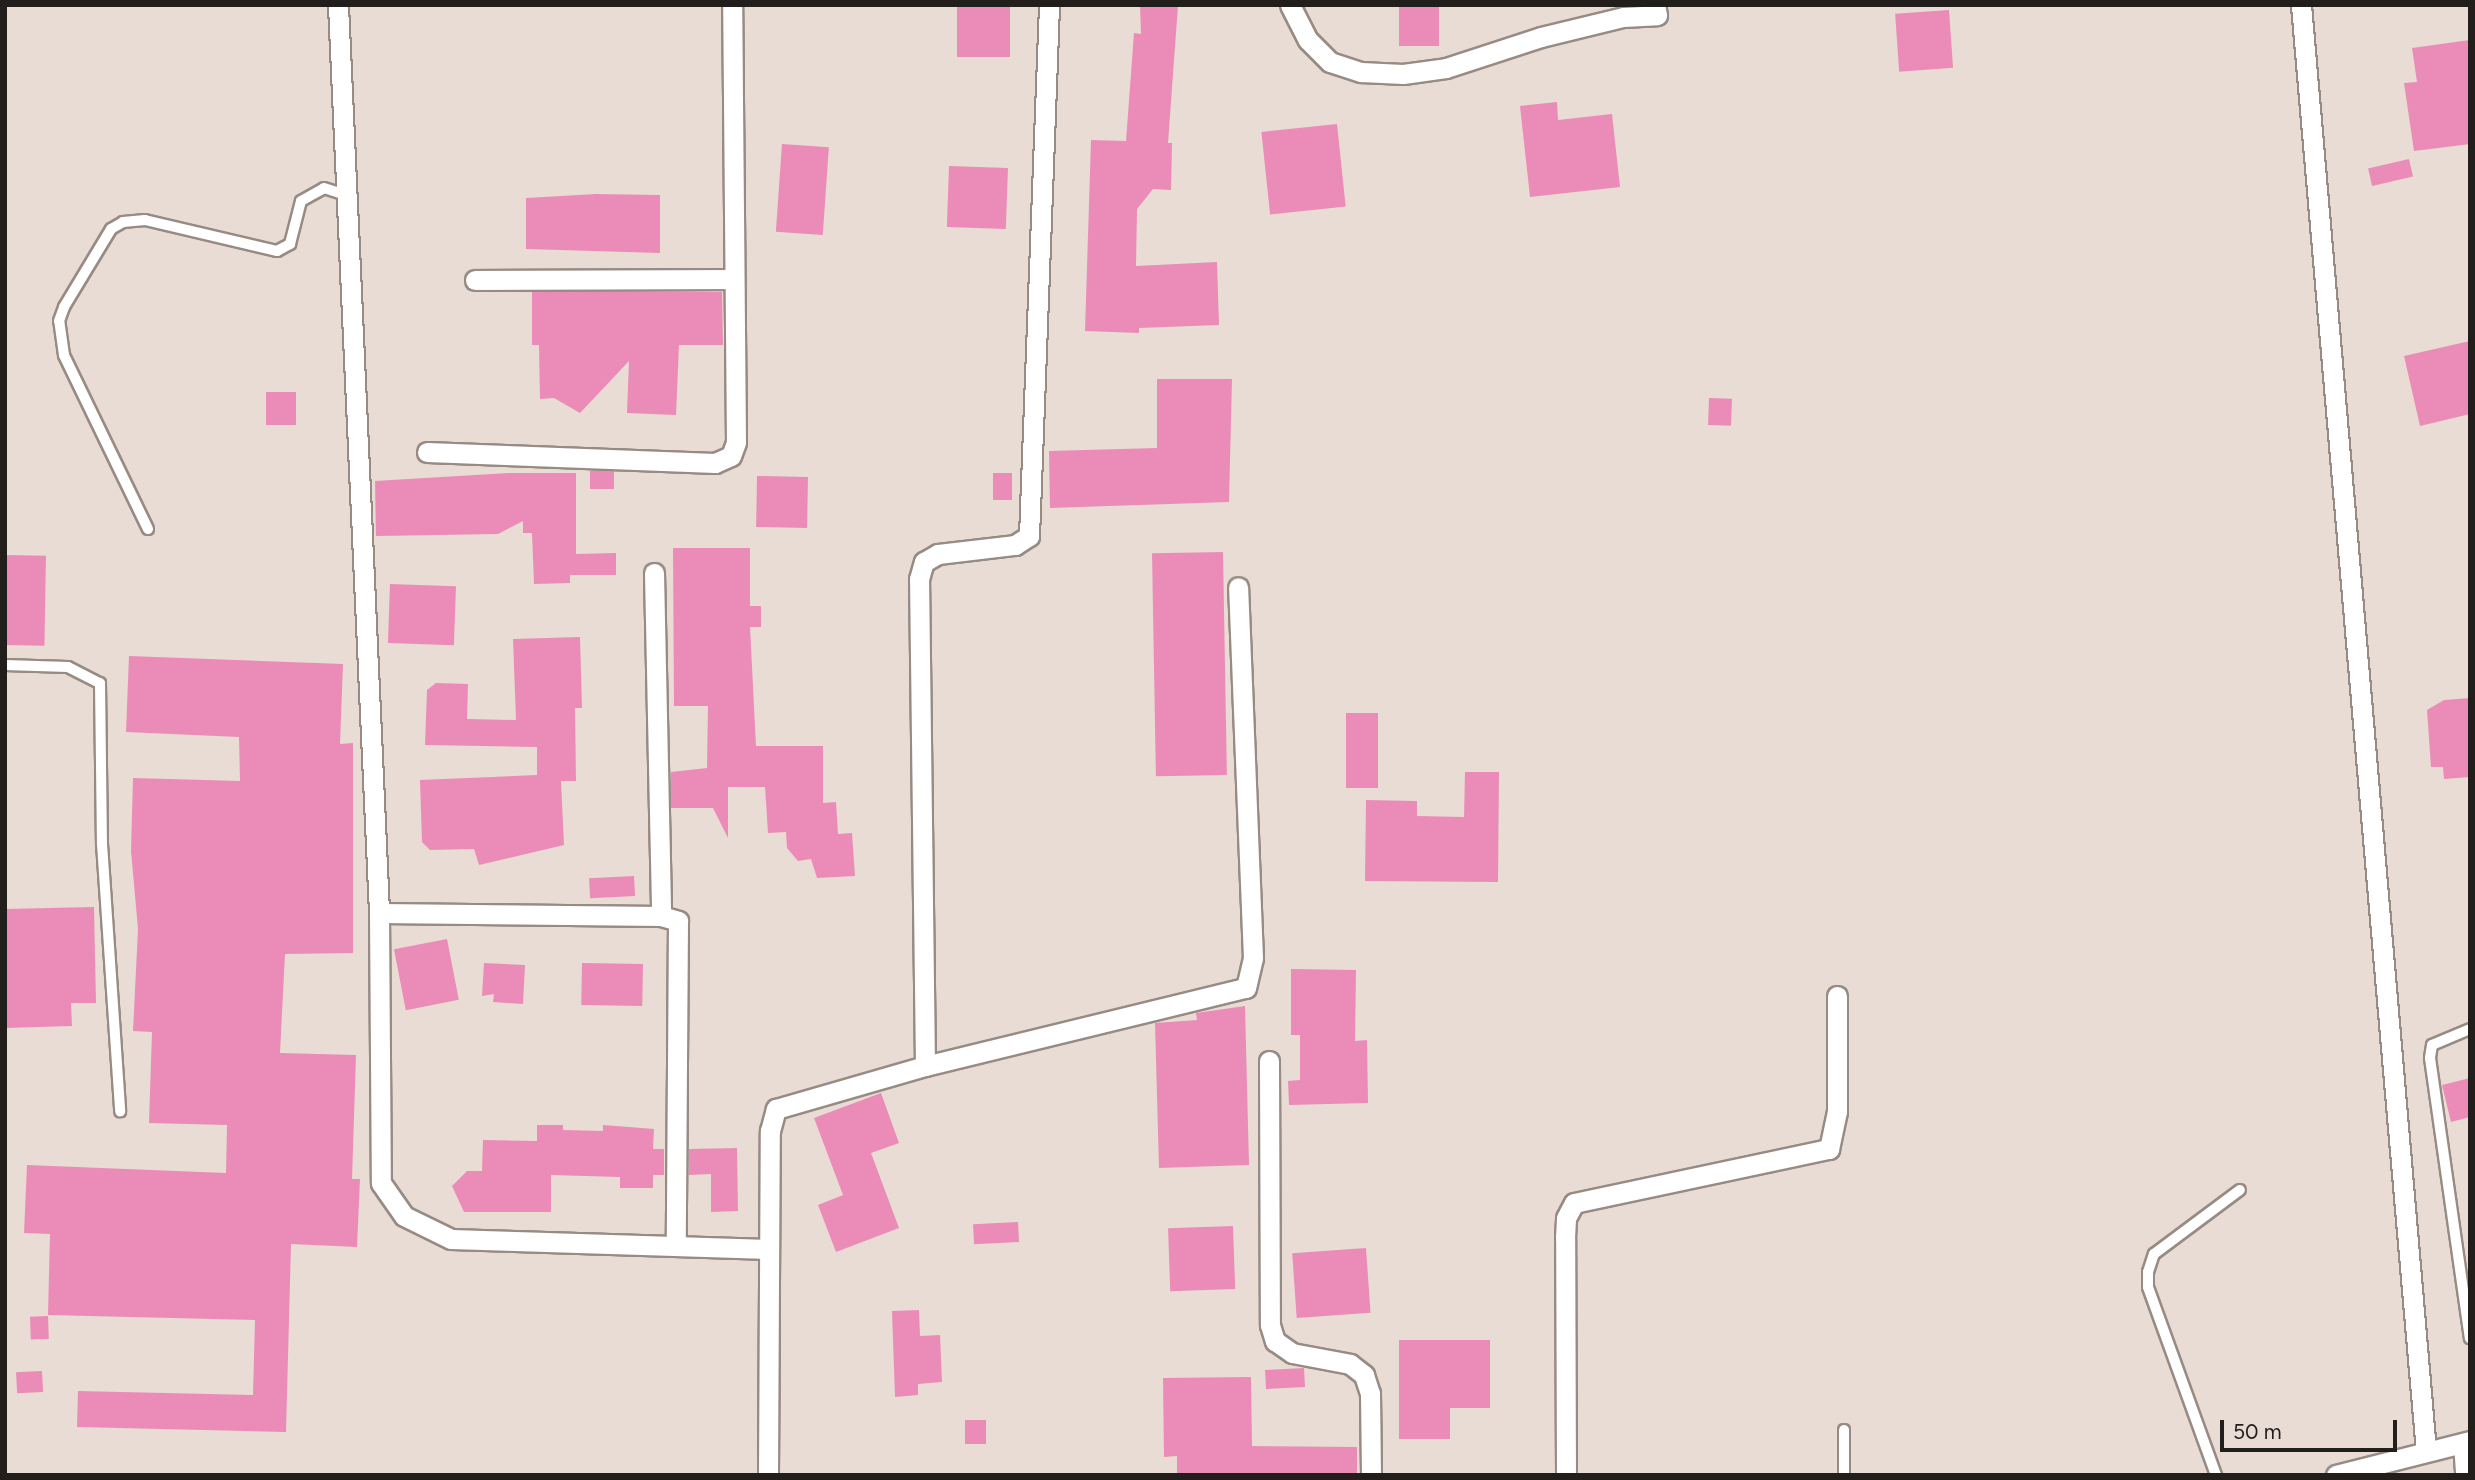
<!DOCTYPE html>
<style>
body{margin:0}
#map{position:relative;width:2475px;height:1480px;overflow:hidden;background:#e9dcd4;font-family:Figtree,sans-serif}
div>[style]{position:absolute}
.building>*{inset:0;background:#ea8cb7;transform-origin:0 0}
.roads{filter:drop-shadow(2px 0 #978b84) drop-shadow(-2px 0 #978b84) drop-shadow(0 2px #978b84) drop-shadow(0 -2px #978b84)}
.service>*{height:10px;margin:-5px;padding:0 5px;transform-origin:5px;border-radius:5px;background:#fff}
.minor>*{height:19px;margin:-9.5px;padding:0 9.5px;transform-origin:9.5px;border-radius:9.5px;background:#fff}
span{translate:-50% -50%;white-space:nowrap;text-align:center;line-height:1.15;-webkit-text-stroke:5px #e9dcd4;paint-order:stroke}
.frame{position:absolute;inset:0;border:7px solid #221e1b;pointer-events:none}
.scale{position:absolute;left:2220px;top:1420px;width:177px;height:32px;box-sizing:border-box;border:4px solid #221e1b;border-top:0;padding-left:9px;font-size:21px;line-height:24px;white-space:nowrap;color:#221e1b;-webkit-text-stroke:5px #e9dcd4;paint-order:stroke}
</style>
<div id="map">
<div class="building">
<div style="left:957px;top:5px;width:53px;height:52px"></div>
<div style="clip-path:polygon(1140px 5px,1178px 5px,1168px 143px,1172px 143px,1171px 190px,1153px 189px,1137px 209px,1136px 266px,1217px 262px,1219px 325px,1139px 328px,1139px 333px,1085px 331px,1091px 140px,1126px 141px,1134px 33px,1141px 34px)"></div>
<div style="left:1399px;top:5px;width:40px;height:41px"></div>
<div style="left:1949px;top:10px;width:58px;height:54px;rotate:86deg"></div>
<div style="clip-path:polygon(2470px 40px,2470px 144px,2414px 151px,2404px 83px,2417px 82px,2412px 48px)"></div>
<div style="clip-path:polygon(1557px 102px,1558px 120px,1612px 114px,1620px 187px,1530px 197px,1520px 106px)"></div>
<div style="left:1337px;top:124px;width:83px;height:76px;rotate:84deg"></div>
<div style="left:782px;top:144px;width:47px;height:88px;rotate:4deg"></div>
<div style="left:2409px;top:159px;width:18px;height:42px;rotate:77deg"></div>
<div style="left:949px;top:166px;width:59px;height:61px;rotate:2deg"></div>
<div style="clip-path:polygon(596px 194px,660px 195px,660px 253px,526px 249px,526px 198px)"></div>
<div style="clip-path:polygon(532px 292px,722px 292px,723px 345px,679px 345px,676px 415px,627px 413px,629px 361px,580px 413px,554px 398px,540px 399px,539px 345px,532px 345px)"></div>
<div style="clip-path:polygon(2470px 341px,2470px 414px,2420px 426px,2404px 356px)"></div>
<div style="clip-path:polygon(1157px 379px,1232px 379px,1229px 502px,1050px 508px,1049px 451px,1157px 448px)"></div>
<div style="left:266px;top:392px;width:30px;height:33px"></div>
<div style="left:1709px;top:398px;width:23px;height:27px;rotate:2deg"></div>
<div style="left:590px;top:471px;width:24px;height:18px"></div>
<div style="clip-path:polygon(509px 473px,576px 473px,576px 554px,616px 553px,616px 575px,570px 575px,570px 583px,534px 584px,532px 533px,523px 533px,523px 521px,498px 534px,376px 536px,375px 481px)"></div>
<div style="left:993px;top:473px;width:19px;height:27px"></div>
<div style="left:757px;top:476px;width:51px;height:51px;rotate:1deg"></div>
<div style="clip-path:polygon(673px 548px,750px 548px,750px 606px,761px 606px,761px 627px,750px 627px,756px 746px,823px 746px,823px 803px,836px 802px,838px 834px,852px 833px,855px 876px,817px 878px,811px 859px,798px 861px,787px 848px,786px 832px,768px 833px,765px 787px,728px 787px,728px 838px,713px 808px,671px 808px,671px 772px,707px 768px,708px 706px,674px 706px)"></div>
<div style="left:1223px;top:552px;width:223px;height:71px;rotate:89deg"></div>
<div style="left:5px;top:555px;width:41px;height:90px;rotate:1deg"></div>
<div style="left:390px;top:584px;width:66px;height:59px;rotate:2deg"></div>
<div style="clip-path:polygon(580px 637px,582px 708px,575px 708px,576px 781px,561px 781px,564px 845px,479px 865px,474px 849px,430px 850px,422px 842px,420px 780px,537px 775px,537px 747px,425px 745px,427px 690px,436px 683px,468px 684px,467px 719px,516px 720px,513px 639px)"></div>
<div style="clip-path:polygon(129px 656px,343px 664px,340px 744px,353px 743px,353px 953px,285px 954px,280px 1053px,356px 1055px,352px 1179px,360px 1179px,357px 1247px,291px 1244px,286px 1432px,77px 1427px,78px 1391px,253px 1395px,255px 1320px,48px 1315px,50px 1234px,24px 1233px,27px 1165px,226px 1173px,227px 1125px,149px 1123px,152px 1032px,133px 1031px,138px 929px,131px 851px,133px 778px,240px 781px,239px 737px,126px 732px)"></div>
<div style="clip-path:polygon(2470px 698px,2470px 777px,2444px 779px,2443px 767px,2431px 767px,2427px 710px,2444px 700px)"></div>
<div style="left:1346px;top:713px;width:32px;height:75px"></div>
<div style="clip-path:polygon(1465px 772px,1499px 772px,1498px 882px,1365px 881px,1366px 800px,1417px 801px,1417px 816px,1464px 817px)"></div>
<div style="left:634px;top:876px;width:20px;height:45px;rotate:87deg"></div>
<div style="clip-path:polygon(94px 907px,96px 1003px,71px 1003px,72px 1026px,5px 1028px,5px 909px)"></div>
<div style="left:447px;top:939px;width:62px;height:54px;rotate:79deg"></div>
<div style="clip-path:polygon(484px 963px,525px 965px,523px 1004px,493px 1002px,494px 994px,482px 996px)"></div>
<div style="left:582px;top:963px;width:61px;height:42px;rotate:1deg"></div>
<div style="clip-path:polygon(1291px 969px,1356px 970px,1355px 1041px,1367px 1040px,1368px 1103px,1289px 1105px,1288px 1081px,1300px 1080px,1300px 1035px,1291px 1035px)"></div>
<div style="clip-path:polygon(1245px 1006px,1249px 1165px,1159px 1168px,1155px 1023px,1197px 1020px,1196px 1013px)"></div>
<div style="clip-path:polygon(2470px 1078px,2470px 1117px,2451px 1122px,2442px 1085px)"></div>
<div style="clip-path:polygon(881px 1093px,899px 1143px,871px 1153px,899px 1228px,836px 1252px,818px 1205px,843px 1195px,814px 1118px)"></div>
<div style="clip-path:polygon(537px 1125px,563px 1125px,563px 1130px,603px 1131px,603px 1125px,654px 1129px,653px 1149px,664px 1149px,664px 1175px,653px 1175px,653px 1188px,620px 1188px,620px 1177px,551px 1175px,551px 1212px,464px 1212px,452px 1186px,467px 1171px,482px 1171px,483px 1140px,537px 1141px)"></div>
<div style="clip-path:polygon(737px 1148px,738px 1211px,711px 1212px,711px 1174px,689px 1175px,689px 1149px)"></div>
<div style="left:1018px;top:1222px;width:20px;height:45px;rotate:87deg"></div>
<div style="left:1233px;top:1226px;width:63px;height:65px;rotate:88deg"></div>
<div style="left:1366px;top:1248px;width:65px;height:74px;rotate:86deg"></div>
<div style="clip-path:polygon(919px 1310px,920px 1336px,940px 1335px,942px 1382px,918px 1384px,918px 1395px,895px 1397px,892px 1311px)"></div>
<div style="left:48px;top:1316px;width:23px;height:18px;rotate:88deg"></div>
<div style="clip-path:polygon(1399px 1340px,1490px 1340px,1490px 1408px,1450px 1408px,1450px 1439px,1399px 1439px)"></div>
<div style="left:1304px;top:1368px;width:19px;height:39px;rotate:87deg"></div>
<div style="left:42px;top:1371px;width:21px;height:26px;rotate:87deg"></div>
<div style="clip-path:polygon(1251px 1377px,1252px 1446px,1357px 1447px,1357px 1475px,1177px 1475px,1177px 1456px,1164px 1457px,1163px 1378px)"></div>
<div style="left:965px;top:1420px;width:21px;height:24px"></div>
</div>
<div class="roads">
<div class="service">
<div style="left:148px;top:529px;width:193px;rotate:-115.8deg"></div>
<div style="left:64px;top:355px;width:34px;rotate:-98deg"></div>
<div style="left:59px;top:321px;width:15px;rotate:-70deg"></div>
<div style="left:64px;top:307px;width:91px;rotate:-58.9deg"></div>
<div style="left:111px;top:229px;width:14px;rotate:-30deg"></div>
<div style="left:123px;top:222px;width:22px;rotate:-5deg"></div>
<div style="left:145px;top:220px;width:136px;rotate:13.2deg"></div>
<div style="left:277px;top:251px;width:15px;rotate:-28deg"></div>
<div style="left:290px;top:244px;width:44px;rotate:-75.7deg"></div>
<div style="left:301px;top:201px;width:26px;rotate:-29deg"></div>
<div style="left:324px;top:188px;width:23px;rotate:18deg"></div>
<div style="left:5px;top:665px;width:63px;rotate:1.8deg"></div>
<div style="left:68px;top:667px;width:36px;rotate:27deg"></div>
<div style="left:100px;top:683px;width:161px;rotate:89.3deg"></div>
<div style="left:102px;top:844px;width:268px;rotate:86.1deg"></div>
<div style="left:2470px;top:1029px;width:41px;rotate:157.2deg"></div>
<div style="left:2432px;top:1045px;width:13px;rotate:99deg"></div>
<div style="left:2430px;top:1058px;width:283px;rotate:81.9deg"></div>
<div style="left:1844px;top:1430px;width:45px;rotate:90deg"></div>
<div style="left:2216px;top:1475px;width:200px;rotate:-109.9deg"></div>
<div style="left:2148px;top:1287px;width:15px;rotate:-90deg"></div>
<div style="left:2148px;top:1272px;width:19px;rotate:-72deg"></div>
<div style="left:2154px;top:1254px;width:107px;rotate:-36.7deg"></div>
</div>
<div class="minor">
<div style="left:338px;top:5px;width:909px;rotate:87.41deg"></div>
<div style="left:379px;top:913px;width:270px;rotate:89.6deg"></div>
<div style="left:381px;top:1183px;width:40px;rotate:55.1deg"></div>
<div style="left:404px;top:1216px;width:52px;rotate:26.1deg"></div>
<div style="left:451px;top:1239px;width:318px;rotate:1.8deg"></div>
<div style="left:1290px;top:5px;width:39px;rotate:63deg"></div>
<div style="left:1308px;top:40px;width:31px;rotate:45deg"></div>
<div style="left:1330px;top:62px;width:33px;rotate:18deg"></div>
<div style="left:1361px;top:72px;width:42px;rotate:2.7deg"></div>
<div style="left:1403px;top:74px;width:43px;rotate:-7.9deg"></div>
<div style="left:1446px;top:68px;width:100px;rotate:-18.1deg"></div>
<div style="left:1541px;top:37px;width:84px;rotate:-13.7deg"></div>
<div style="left:1623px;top:17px;width:34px;rotate:-3deg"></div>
<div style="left:1657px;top:15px;width:10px;rotate:-101deg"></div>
<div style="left:2301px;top:5px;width:1451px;rotate:85.06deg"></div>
<div style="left:475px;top:280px;width:256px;rotate:-0.2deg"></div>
<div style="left:427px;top:452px;width:288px;rotate:2.2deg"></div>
<div style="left:715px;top:463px;width:17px;rotate:-24deg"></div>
<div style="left:731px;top:456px;width:15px;rotate:-70deg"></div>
<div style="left:736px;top:442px;width:437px;rotate:-90.5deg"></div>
<div style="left:654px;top:573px;width:343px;rotate:88.8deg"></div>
<div style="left:379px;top:913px;width:282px;rotate:0.6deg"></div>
<div style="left:661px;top:916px;width:18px;rotate:16deg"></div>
<div style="left:678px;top:921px;width:325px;rotate:90.4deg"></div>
<div style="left:1269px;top:1061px;width:264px;rotate:89.8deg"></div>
<div style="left:1270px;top:1325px;width:17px;rotate:73deg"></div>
<div style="left:1275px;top:1341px;width:21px;rotate:35deg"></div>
<div style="left:1292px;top:1353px;width:59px;rotate:10.7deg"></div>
<div style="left:1350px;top:1364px;width:18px;rotate:38deg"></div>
<div style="left:1364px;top:1375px;width:19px;rotate:72deg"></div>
<div style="left:1370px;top:1393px;width:82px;rotate:89.3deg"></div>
<div style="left:925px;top:1066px;width:487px;rotate:-90.7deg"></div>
<div style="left:919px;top:579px;width:18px;rotate:-74deg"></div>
<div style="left:924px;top:562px;width:16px;rotate:-30deg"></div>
<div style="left:938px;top:554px;width:78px;rotate:-6.7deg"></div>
<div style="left:1015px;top:545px;width:17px;rotate:-33deg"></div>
<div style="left:1029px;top:536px;width:531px;rotate:-87.84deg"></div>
<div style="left:2463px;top:1443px;width:32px;rotate:86deg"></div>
<div style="left:768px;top:1475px;width:344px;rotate:-89.7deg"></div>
<div style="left:770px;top:1131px;width:23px;rotate:-75deg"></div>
<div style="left:776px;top:1109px;width:155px;rotate:-16.1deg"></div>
<div style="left:925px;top:1066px;width:330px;rotate:-13.7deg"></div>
<div style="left:1246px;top:988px;width:31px;rotate:-77deg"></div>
<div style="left:1253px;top:958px;width:371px;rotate:-92.3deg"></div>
<div style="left:1566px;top:1475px;width:237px;rotate:-90.2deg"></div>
<div style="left:1565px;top:1238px;width:20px;rotate:-87deg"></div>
<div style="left:1566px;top:1218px;width:17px;rotate:-62deg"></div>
<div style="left:1574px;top:1203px;width:261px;rotate:-12deg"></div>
<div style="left:1829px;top:1149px;width:38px;rotate:-78deg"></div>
<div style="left:1837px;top:1112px;width:116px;rotate:-90deg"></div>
<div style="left:2336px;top:1475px;width:138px;rotate:-14.2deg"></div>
</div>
</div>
<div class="frame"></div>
<div class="scale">50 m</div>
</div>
